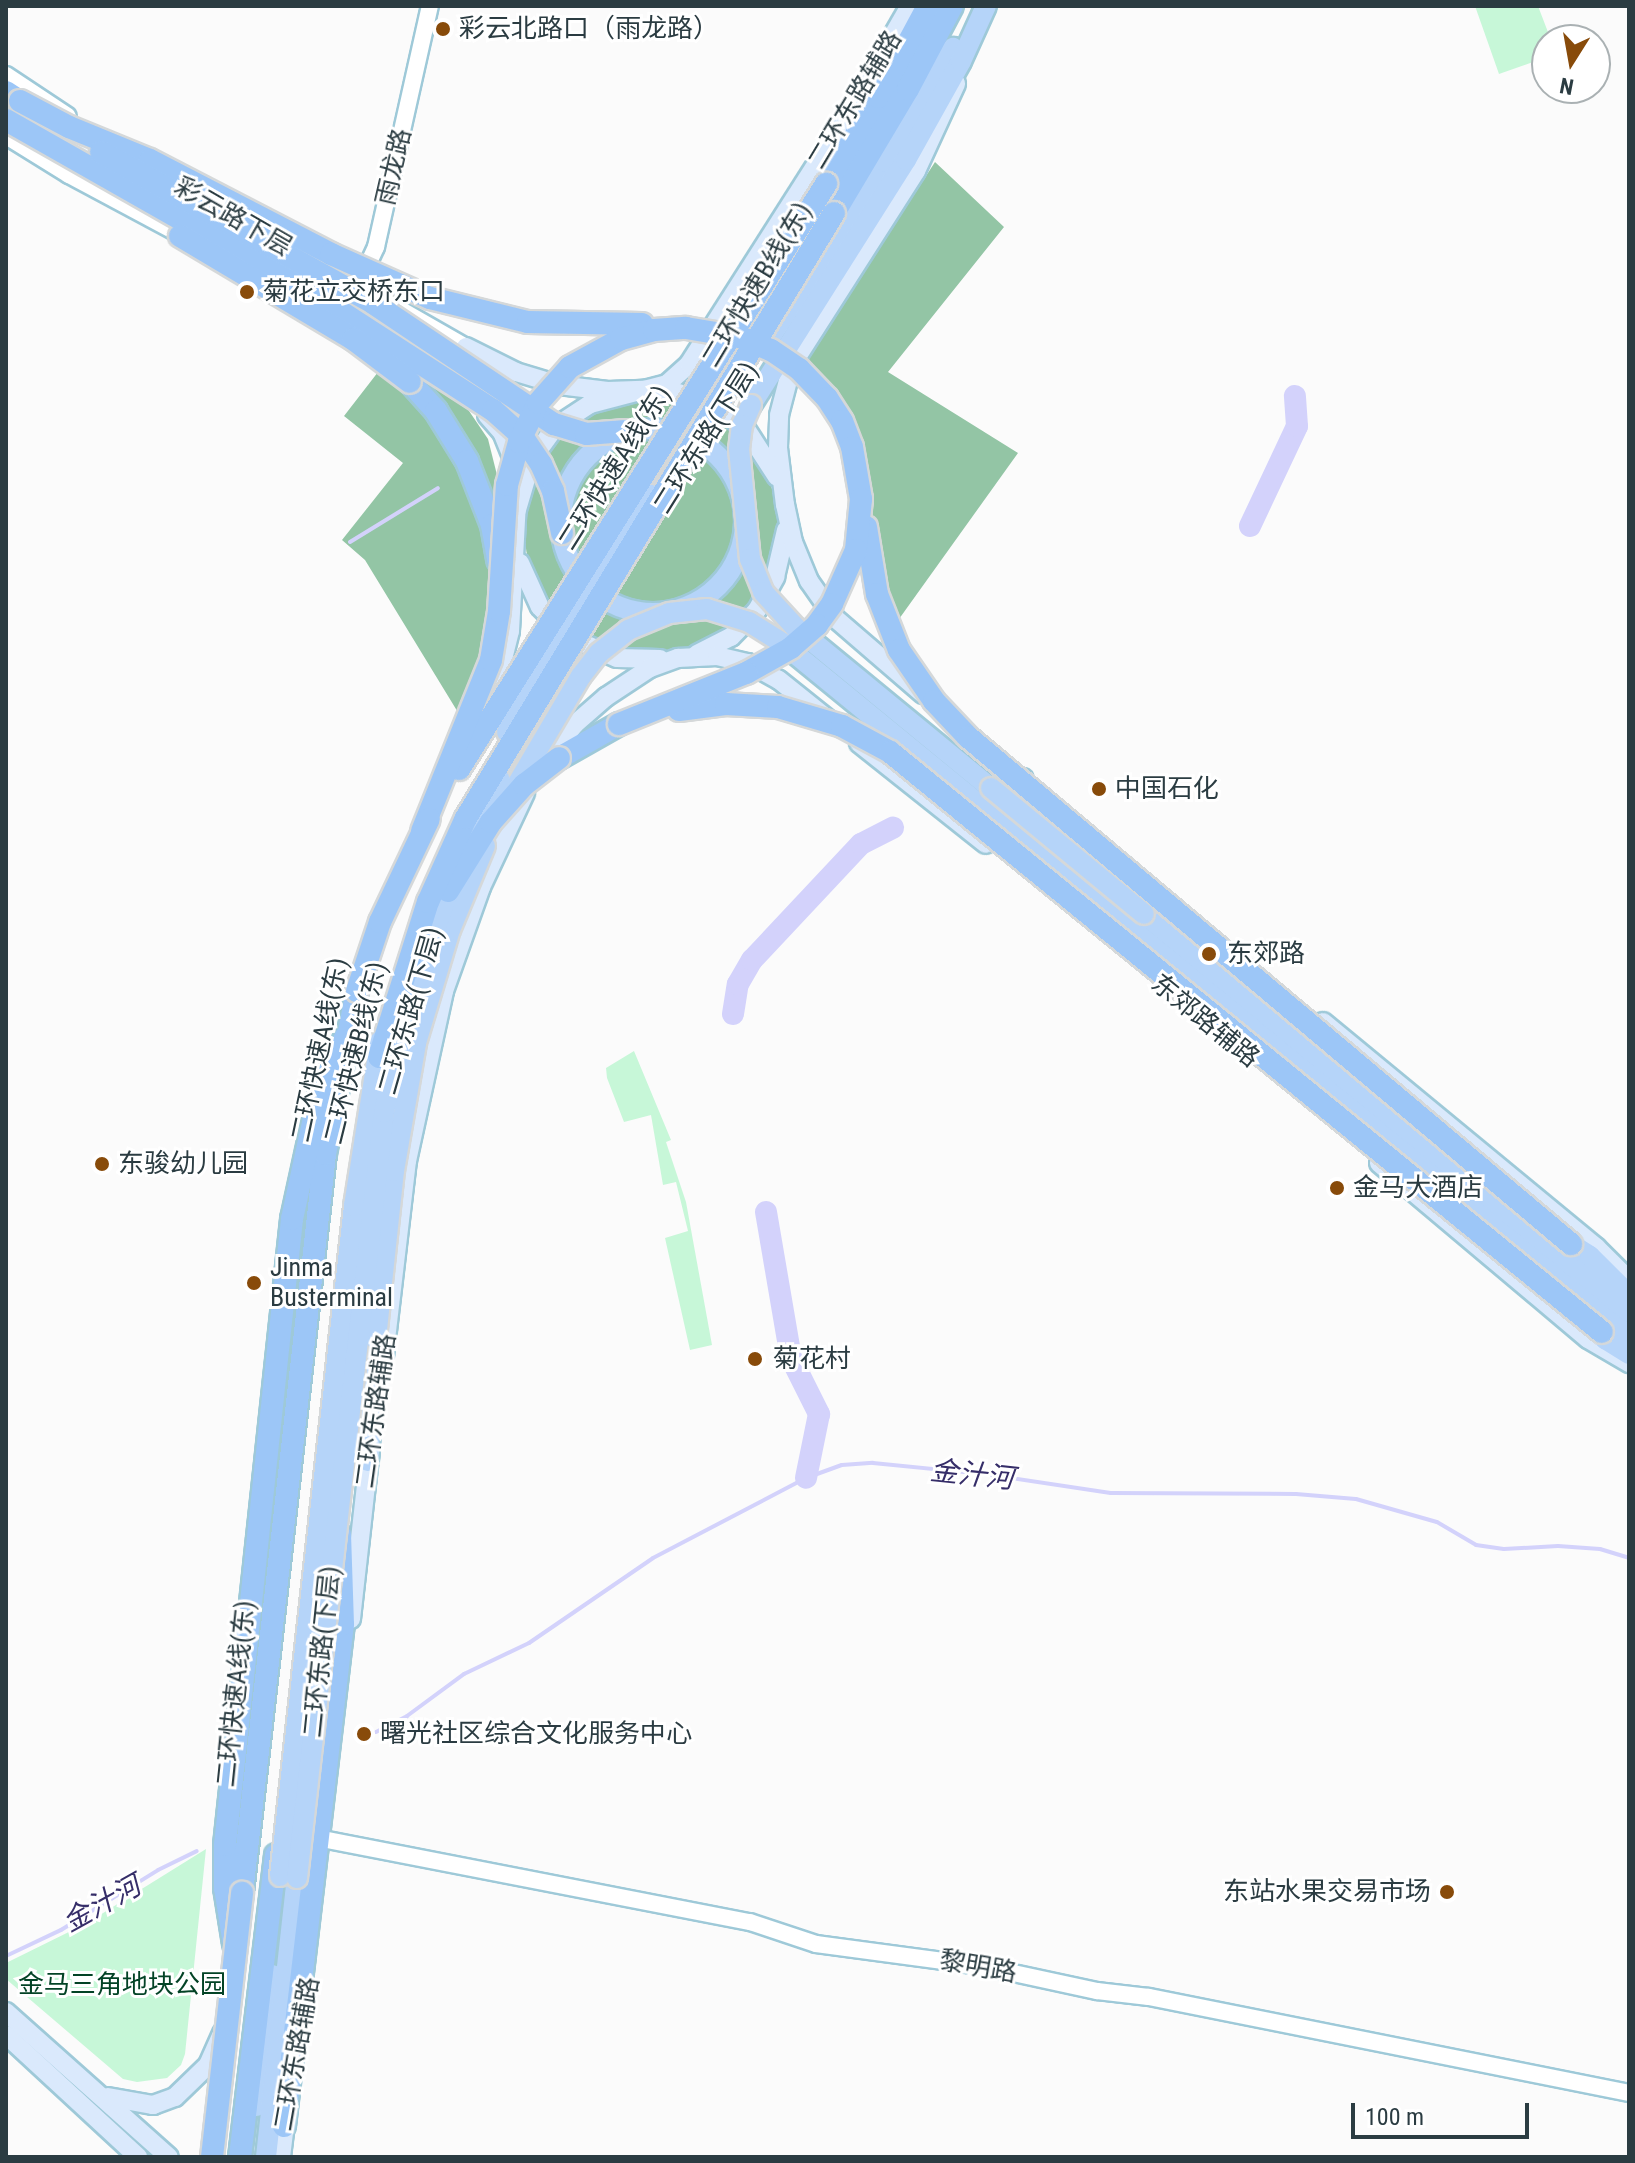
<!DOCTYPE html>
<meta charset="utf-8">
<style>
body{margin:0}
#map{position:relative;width:1635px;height:2163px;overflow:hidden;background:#fbfbfb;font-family:"Roboto Condensed","Noto Sans SC",sans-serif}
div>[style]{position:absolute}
.green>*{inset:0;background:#c7f7d8}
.forest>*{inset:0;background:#93c5a5}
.round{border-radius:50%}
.stream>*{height:4px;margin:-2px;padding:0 2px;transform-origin:2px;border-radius:2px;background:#d3d2fb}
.river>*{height:22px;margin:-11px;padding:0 11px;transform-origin:11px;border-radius:11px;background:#d3d2fb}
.roads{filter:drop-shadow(2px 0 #9ec9d8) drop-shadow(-2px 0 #9ec9d8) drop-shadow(0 2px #9ec9d8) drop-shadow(0 -2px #9ec9d8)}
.tertiary>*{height:16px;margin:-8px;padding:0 8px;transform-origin:8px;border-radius:8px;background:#fff}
.secondary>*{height:18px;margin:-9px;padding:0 9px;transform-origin:9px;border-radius:9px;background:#dae9fc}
.primary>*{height:20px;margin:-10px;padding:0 10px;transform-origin:10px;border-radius:10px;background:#b5d4f9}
.primary>.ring{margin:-10px;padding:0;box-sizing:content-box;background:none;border:20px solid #b5d4f9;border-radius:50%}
.trunk>*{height:22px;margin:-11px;padding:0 11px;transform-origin:11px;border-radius:11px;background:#9cc6f7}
.bridges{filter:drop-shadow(2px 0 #d5d8d9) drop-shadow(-2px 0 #d5d8d9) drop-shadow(0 2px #d5d8d9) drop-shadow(0 -2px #d5d8d9)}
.primary-bridge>*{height:20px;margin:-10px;padding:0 10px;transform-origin:10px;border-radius:10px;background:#b5d4f9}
.trunk-bridge>*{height:22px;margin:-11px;padding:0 11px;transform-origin:11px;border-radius:11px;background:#9cc6f7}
.dots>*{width:22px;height:22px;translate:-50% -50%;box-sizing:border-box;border:4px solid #fff;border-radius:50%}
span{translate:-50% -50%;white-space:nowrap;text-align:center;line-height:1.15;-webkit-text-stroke:6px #fff;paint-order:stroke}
.poi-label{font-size:26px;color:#2b3c42}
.left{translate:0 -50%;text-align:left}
.right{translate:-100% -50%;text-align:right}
.street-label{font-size:26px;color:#2b3c42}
.park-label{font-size:26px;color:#034326}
.water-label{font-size:28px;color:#362e69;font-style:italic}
.frame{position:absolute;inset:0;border:8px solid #2b3c42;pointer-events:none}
.north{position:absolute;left:1531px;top:24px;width:80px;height:80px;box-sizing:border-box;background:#fff;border:2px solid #aab1b3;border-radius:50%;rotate:191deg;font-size:22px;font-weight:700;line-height:32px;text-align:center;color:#2b3c42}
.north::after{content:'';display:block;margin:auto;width:28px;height:36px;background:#884b0a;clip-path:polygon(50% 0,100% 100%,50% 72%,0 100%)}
.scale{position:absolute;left:1351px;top:2103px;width:178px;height:36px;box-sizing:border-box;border:4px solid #2b3c42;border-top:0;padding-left:10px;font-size:24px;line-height:28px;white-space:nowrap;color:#2b3c42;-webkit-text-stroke:6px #fff;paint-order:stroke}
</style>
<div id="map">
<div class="green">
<div style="clip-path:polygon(1475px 6px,1538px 6px,1551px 40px,1547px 40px,1547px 57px,1499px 74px)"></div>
<div style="clip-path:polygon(634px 1051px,671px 1140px,666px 1142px,686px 1202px,712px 1345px,690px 1350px,665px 1238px,688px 1231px,676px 1182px,663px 1185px,651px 1115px,624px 1122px,607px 1078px,606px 1068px)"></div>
<div style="clip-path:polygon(206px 1849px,185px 2054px,181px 2065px,167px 2078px,137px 2082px,123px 2079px,6px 1979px,6px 1963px,87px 1923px)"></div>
</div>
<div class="forest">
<div style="clip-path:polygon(935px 162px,1004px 227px,888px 372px,1018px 453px,894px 626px,848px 429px,807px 360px)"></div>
<div style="clip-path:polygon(392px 354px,467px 408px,488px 439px,503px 499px,509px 593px,459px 714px,365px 560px,342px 540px,403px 463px,344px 416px)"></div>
<div class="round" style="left:524px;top:400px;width:254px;height:254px"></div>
</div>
<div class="stream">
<div style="left:350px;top:542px;width:103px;rotate:-31.5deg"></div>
<div style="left:376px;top:1732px;width:35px;rotate:-27deg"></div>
<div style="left:407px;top:1716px;width:71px;rotate:-36.4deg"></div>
<div style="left:464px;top:1674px;width:72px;rotate:-25.5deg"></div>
<div style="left:529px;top:1643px;width:150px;rotate:-34.4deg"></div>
<div style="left:653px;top:1558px;width:173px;rotate:-27.6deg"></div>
<div style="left:806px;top:1478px;width:38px;rotate:-20deg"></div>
<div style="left:842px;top:1465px;width:31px;rotate:-4deg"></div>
<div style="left:873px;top:1463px;width:112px;rotate:5.7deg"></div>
<div style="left:984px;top:1474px;width:128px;rotate:8.5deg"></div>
<div style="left:1111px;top:1493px;width:185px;rotate:0.3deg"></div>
<div style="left:1296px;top:1494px;width:60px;rotate:4.8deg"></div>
<div style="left:1356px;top:1499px;width:84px;rotate:15.9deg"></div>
<div style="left:1437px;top:1522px;width:45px;rotate:30.5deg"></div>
<div style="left:1476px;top:1545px;width:28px;rotate:8deg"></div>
<div style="left:1504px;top:1549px;width:54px;rotate:-3.2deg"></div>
<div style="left:1558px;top:1546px;width:42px;rotate:4.1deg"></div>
<div style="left:1600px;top:1549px;width:30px;rotate:17deg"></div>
<div style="left:6px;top:1956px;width:61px;rotate:-25.3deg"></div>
<div style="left:61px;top:1930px;width:114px;rotate:-31.7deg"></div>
<div style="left:158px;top:1870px;width:43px;rotate:-26deg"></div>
</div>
<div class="river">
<div style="left:1250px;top:526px;width:110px;rotate:-64.8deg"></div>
<div style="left:1297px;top:426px;width:30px;rotate:-94deg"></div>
<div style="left:733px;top:1014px;width:30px;rotate:-81deg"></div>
<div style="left:738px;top:984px;width:28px;rotate:-60deg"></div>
<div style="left:752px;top:960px;width:159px;rotate:-46.8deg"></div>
<div style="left:861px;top:844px;width:36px;rotate:-27deg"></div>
<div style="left:766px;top:1212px;width:148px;rotate:80.3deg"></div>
<div style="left:791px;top:1358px;width:63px;rotate:63.4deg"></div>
<div style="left:819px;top:1414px;width:65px;rotate:101.5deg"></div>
</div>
<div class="roads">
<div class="tertiary">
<div style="left:6px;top:75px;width:74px;rotate:33.5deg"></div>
<div style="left:6px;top:136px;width:74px;rotate:31.8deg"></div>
<div style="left:69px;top:175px;width:136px;rotate:28.1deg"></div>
<div style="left:351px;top:301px;width:60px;rotate:-65.2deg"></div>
<div style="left:376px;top:247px;width:247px;rotate:-77.4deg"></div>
<div style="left:389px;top:303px;width:89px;rotate:29.7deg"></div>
<div style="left:327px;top:1840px;width:431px;rotate:11deg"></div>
<div style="left:750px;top:1922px;width:70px;rotate:18.4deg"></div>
<div style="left:816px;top:1944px;width:166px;rotate:7.6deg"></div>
<div style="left:981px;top:1966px;width:119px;rotate:12.2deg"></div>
<div style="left:1097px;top:1991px;width:52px;rotate:6.6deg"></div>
<div style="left:1149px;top:1997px;width:490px;rotate:11.3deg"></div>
</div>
<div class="secondary">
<div style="left:466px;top:347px;width:56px;rotate:26.6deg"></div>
<div style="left:516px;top:372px;width:45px;rotate:16.8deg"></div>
<div style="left:559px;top:385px;width:49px;rotate:7deg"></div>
<div style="left:608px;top:391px;width:56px;rotate:-2deg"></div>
<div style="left:664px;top:389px;width:48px;rotate:15.8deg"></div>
<div style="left:710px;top:402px;width:45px;rotate:36.9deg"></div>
<div style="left:746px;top:429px;width:57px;rotate:57.1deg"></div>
<div style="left:487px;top:415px;width:23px;rotate:49deg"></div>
<div style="left:502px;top:432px;width:35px;rotate:68deg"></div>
<div style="left:516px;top:513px;width:56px;rotate:-73.5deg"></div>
<div style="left:532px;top:459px;width:39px;rotate:-54deg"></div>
<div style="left:555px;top:427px;width:42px;rotate:-33.3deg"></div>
<div style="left:590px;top:404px;width:80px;rotate:-14.6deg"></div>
<div style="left:667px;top:384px;width:30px;rotate:-42deg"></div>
<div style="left:689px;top:364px;width:281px;rotate:-57.5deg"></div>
<div style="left:840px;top:127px;width:140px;rotate:-60deg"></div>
<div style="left:520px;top:563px;width:48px;rotate:65.6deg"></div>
<div style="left:540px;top:607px;width:44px;rotate:45deg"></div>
<div style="left:571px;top:638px;width:50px;rotate:23.5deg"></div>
<div style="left:617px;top:658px;width:43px;rotate:1.3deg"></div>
<div style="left:697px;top:654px;width:38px;rotate:-27deg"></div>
<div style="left:731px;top:637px;width:37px;rotate:-46deg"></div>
<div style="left:757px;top:610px;width:38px;rotate:-61deg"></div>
<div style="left:775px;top:577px;width:48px;rotate:-76.8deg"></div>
<div style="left:923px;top:694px;width:116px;rotate:-139.2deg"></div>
<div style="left:835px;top:618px;width:45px;rotate:-125.1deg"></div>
<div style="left:809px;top:581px;width:42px;rotate:-112.3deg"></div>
<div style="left:793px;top:542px;width:38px;rotate:-102deg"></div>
<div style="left:785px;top:505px;width:57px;rotate:-97deg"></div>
<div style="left:778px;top:448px;width:33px;rotate:-88deg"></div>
<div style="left:779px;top:415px;width:52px;rotate:-75.4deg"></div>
<div style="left:792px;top:365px;width:230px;rotate:-57.4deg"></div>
<div style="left:916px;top:171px;width:96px;rotate:-65.3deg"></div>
<div style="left:473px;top:729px;width:64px;rotate:-65deg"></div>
<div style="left:500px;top:671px;width:41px;rotate:-76deg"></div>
<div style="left:510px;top:631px;width:129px;rotate:-86.9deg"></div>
<div style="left:859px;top:743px;width:162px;rotate:38.5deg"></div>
<div style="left:540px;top:767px;width:55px;rotate:-50.9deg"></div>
<div style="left:575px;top:724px;width:41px;rotate:-41.1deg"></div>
<div style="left:606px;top:697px;width:53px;rotate:-33.4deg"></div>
<div style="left:650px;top:668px;width:30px;rotate:-20deg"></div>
<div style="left:678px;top:658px;width:39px;rotate:-3deg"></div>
<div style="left:717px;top:656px;width:32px;rotate:13deg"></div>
<div style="left:748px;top:663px;width:35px;rotate:29deg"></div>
<div style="left:779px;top:680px;width:64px;rotate:38.7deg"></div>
<div style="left:1323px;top:1022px;width:354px;rotate:39.5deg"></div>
<div style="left:1596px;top:1247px;width:47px;rotate:45deg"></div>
<div style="left:1379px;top:1163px;width:273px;rotate:40.1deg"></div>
<div style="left:1588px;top:1339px;width:48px;rotate:30.3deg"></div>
<div style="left:383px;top:1365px;width:205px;rotate:-83.3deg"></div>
<div style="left:407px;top:1161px;width:174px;rotate:-77.7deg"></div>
<div style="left:444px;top:991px;width:110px;rotate:-70.4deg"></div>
<div style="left:481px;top:887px;width:104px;rotate:-64.9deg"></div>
<div style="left:351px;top:1619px;width:170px;rotate:-83.6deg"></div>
<div style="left:6px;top:2012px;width:218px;rotate:41.7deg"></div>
<div style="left:6px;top:2035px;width:180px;rotate:42.7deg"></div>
<div style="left:108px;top:2097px;width:46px;rotate:10.1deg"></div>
<div style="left:153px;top:2105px;width:23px;rotate:-20deg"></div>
<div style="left:175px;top:2097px;width:46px;rotate:-44.1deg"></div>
<div style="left:208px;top:2065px;width:35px;rotate:-66deg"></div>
<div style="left:281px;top:2157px;width:41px;rotate:-83deg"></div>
</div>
<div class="primary">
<div style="left:771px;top:336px;width:208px;rotate:-56.8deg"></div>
<div style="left:885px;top:162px;width:133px;rotate:-59.2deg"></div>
<div style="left:751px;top:405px;width:290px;rotate:-57.7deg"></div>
<div style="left:906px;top:160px;width:113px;rotate:-60.9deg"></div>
<div style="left:961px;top:61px;width:60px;rotate:-65.6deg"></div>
<div class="ring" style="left:561px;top:429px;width:164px;height:164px"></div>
<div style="left:796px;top:628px;width:252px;rotate:39.4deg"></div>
<div style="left:991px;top:788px;width:33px;rotate:-16deg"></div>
<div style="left:782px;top:643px;width:1094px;rotate:39.29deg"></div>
<div style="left:1123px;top:866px;width:52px;rotate:66.4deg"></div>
<div style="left:1144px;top:914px;width:627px;rotate:39.37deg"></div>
<div style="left:1571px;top:1244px;width:22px;rotate:32deg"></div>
<div style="left:1590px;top:1256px;width:55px;rotate:45deg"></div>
<div style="left:1602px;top:1332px;width:8px;rotate:67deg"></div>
<div style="left:1605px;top:1339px;width:28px;rotate:32deg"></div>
<div style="left:368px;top:1461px;width:122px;rotate:-86.2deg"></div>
<div style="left:256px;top:2106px;width:132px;rotate:-83deg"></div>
<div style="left:266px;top:2157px;width:281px;rotate:-83.7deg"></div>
</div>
<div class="trunk">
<div style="left:6px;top:92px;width:17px;rotate:33deg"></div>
<div style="left:826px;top:184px;width:102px;rotate:-58.7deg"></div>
<div style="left:879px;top:97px;width:103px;rotate:-61.7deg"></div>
<div style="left:834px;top:213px;width:144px;rotate:-59.2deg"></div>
<div style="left:908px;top:89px;width:94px;rotate:-62.1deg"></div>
<div style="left:410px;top:382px;width:39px;rotate:48deg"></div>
<div style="left:436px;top:411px;width:59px;rotate:58.2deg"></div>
<div style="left:467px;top:461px;width:69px;rotate:68.7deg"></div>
<div style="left:492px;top:525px;width:36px;rotate:80deg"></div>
<div style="left:559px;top:758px;width:69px;rotate:-29.5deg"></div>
<div style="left:242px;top:1893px;width:744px;rotate:-83.59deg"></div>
<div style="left:325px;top:1154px;width:166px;rotate:-78.9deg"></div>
<div style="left:234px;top:1944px;width:57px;rotate:-99.1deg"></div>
<div style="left:225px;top:1888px;width:43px;rotate:-90deg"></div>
<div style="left:225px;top:1845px;width:630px;rotate:-83.89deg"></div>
<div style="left:292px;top:1219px;width:127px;rotate:-77.7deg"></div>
<div style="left:319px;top:1095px;width:63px;rotate:-65.5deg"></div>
<div style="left:284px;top:2126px;width:505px;rotate:-83.3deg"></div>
<div style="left:343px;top:1624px;width:89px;rotate:-91.9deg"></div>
<div style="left:240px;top:2157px;width:304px;rotate:-83.2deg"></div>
</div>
</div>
<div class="bridges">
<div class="primary-bridge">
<div style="left:751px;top:405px;width:22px;rotate:114deg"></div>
<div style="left:742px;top:425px;width:24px;rotate:97deg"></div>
<div style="left:739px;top:449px;width:111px;rotate:84.3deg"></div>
<div style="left:750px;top:559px;width:35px;rotate:68deg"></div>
<div style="left:763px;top:592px;width:49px;rotate:47.5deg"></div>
<div style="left:507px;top:732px;width:277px;rotate:-58.9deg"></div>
<div style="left:991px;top:788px;width:198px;rotate:39.5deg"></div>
<div style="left:512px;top:793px;width:136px;rotate:-59.5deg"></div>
<div style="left:581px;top:676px;width:29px;rotate:-52deg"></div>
<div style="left:599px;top:653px;width:37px;rotate:-38deg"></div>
<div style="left:628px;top:630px;width:44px;rotate:-22.5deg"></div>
<div style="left:669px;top:613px;width:38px;rotate:-6deg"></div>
<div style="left:707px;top:609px;width:44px;rotate:17.2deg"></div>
<div style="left:749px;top:622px;width:39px;rotate:32deg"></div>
<div style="left:470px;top:840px;width:67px;rotate:-63.4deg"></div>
<div style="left:376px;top:1339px;width:169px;rotate:-83.9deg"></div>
<div style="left:394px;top:1171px;width:130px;rotate:-80.2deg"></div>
<div style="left:416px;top:1043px;width:118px;rotate:-73.3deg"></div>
<div style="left:450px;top:930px;width:91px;rotate:-67.4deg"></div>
<div style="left:280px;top:1876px;width:674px;rotate:-83.7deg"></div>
<div style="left:354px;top:1206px;width:167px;rotate:-81deg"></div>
<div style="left:297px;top:1878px;width:771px;rotate:-83.52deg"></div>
<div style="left:384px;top:1112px;width:115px;rotate:-77.4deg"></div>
<div style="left:409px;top:1000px;width:131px;rotate:-69.9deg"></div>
</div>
<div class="trunk-bridge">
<div style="left:20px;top:101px;width:55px;rotate:28deg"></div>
<div style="left:69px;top:127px;width:87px;rotate:22.2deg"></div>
<div style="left:150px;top:160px;width:204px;rotate:27.4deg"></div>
<div style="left:331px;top:254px;width:108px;rotate:24deg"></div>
<div style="left:430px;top:298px;width:101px;rotate:13.8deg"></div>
<div style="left:528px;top:322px;width:114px;rotate:1deg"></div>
<div style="left:6px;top:120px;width:359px;rotate:29.6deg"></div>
<div style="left:318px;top:297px;width:208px;rotate:32.9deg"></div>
<div style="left:493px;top:410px;width:39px;rotate:42deg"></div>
<div style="left:522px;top:436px;width:34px;rotate:56deg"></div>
<div style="left:541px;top:464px;width:30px;rotate:66deg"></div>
<div style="left:553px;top:491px;width:43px;rotate:77.9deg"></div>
<div style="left:101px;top:152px;width:311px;rotate:29deg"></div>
<div style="left:373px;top:303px;width:218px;rotate:33.8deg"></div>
<div style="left:554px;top:424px;width:34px;rotate:17deg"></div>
<div style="left:586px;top:434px;width:40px;rotate:-4.3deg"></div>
<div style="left:180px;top:236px;width:201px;rotate:30.8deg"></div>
<div style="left:353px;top:339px;width:71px;rotate:37deg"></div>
<div style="left:866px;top:527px;width:68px;rotate:80.7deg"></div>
<div style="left:877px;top:594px;width:60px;rotate:68.6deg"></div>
<div style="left:899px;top:650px;width:62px;rotate:55.5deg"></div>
<div style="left:934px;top:701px;width:50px;rotate:46.6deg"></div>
<div style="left:968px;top:737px;width:788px;rotate:40.06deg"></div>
<div style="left:679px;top:710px;width:47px;rotate:-7.3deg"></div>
<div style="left:726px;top:704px;width:52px;rotate:3.3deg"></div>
<div style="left:778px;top:707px;width:67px;rotate:16.5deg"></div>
<div style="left:842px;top:726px;width:55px;rotate:28.4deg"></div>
<div style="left:890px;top:752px;width:918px;rotate:39.17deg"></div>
<div style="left:459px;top:769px;width:691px;rotate:-57.9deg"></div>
<div style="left:422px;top:831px;width:184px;rotate:-68deg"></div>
<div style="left:491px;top:660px;width:50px;rotate:-80.7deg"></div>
<div style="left:499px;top:611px;width:126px;rotate:-86.4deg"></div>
<div style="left:507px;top:485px;width:45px;rotate:-74.4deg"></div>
<div style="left:519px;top:442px;width:43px;rotate:-64deg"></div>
<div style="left:538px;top:403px;width:48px;rotate:-48.4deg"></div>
<div style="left:570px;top:367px;width:58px;rotate:-28.8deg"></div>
<div style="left:621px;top:339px;width:34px;rotate:-15deg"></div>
<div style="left:654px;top:330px;width:32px;rotate:-4deg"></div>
<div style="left:686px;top:328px;width:55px;rotate:9.5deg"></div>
<div style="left:740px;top:337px;width:34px;rotate:23deg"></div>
<div style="left:771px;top:350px;width:34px;rotate:34deg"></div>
<div style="left:799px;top:369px;width:40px;rotate:46deg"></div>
<div style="left:827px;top:398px;width:27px;rotate:57deg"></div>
<div style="left:842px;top:421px;width:28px;rotate:69deg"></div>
<div style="left:852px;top:447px;width:53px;rotate:80.2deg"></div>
<div style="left:861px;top:499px;width:51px;rotate:95.6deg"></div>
<div style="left:856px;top:550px;width:59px;rotate:114deg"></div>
<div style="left:832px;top:604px;width:26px;rotate:126deg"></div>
<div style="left:817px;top:625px;width:35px;rotate:139deg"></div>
<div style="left:791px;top:648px;width:51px;rotate:150.9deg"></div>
<div style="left:746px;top:673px;width:137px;rotate:158.1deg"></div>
<div style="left:448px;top:891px;width:81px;rotate:-58.1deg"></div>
<div style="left:491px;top:822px;width:50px;rotate:-48.3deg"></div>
<div style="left:524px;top:785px;width:44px;rotate:-37.6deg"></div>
<div style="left:357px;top:991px;width:73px;rotate:-71.6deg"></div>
<div style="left:380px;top:922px;width:114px;rotate:-64.6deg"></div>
<div style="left:379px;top:1057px;width:163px;rotate:-72.5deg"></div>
<div style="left:428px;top:902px;width:92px;rotate:-65.7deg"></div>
<div style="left:466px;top:818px;width:708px;rotate:-58.69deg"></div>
<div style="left:212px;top:2157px;width:266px;rotate:-83.5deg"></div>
</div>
</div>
<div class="dots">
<div style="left:443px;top:29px;background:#884b0a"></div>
<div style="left:247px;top:292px;background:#884b0a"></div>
<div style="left:1099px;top:789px;background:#884b0a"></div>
<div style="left:1209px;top:954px;background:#884b0a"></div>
<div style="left:102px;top:1164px;background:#884b0a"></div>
<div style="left:1337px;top:1188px;background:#884b0a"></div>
<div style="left:254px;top:1283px;background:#884b0a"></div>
<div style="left:755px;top:1359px;background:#884b0a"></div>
<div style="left:364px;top:1734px;background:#884b0a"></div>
<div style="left:1447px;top:1892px;background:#884b0a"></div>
</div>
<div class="poi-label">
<span class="left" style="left:459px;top:29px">彩云北路口（雨龙路）</span>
<span class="left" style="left:263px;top:292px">菊花立交桥东口</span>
<span class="left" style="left:1115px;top:789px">中国石化</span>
<span class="left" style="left:1227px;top:954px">东郊路</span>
<span class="left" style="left:118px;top:1164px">东骏幼儿园</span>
<span class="left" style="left:1353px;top:1188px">金马大酒店</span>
<span class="left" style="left:270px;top:1283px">Jinma<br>Busterminal</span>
<span class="left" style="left:773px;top:1359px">菊花村</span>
<span class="left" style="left:380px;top:1734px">曙光社区综合文化服务中心</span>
<span class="right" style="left:1431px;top:1892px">东站水果交易市场</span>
</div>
<div class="street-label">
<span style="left:855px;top:100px;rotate:-59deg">二环东路辅路</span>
<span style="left:394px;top:167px;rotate:-77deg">雨龙路</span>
<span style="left:233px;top:217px;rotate:30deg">彩云路下层</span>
<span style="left:757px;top:285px;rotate:-59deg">二环快速B线(东)</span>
<span style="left:706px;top:438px;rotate:-58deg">二环东路(下层)</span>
<span style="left:615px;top:468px;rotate:-58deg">二环快速A线(东)</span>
<span style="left:411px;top:1011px;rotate:-74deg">二环东路(下层)</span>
<span style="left:1205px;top:1021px;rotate:39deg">东郊路辅路</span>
<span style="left:320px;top:1050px;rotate:-78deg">二环快速A线(东)</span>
<span style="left:356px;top:1053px;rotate:-76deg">二环快速B线(东)</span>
<span style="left:376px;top:1411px;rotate:-82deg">二环东路辅路</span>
<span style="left:322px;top:1652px;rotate:-84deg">二环东路(下层)</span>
<span style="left:236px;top:1694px;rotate:-84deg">二环快速A线(东)</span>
<span style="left:978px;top:1967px;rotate:10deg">黎明路</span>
<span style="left:297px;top:2054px;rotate:-80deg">二环东路辅路</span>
</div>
<div class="park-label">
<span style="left:122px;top:1985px">金马三角地块公园</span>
</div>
<div class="water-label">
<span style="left:972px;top:1475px;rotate:6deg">金汁河</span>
<span style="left:102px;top:1904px;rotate:-29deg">金汁河</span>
</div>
<div class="frame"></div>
<div class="north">N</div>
<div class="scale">100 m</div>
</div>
